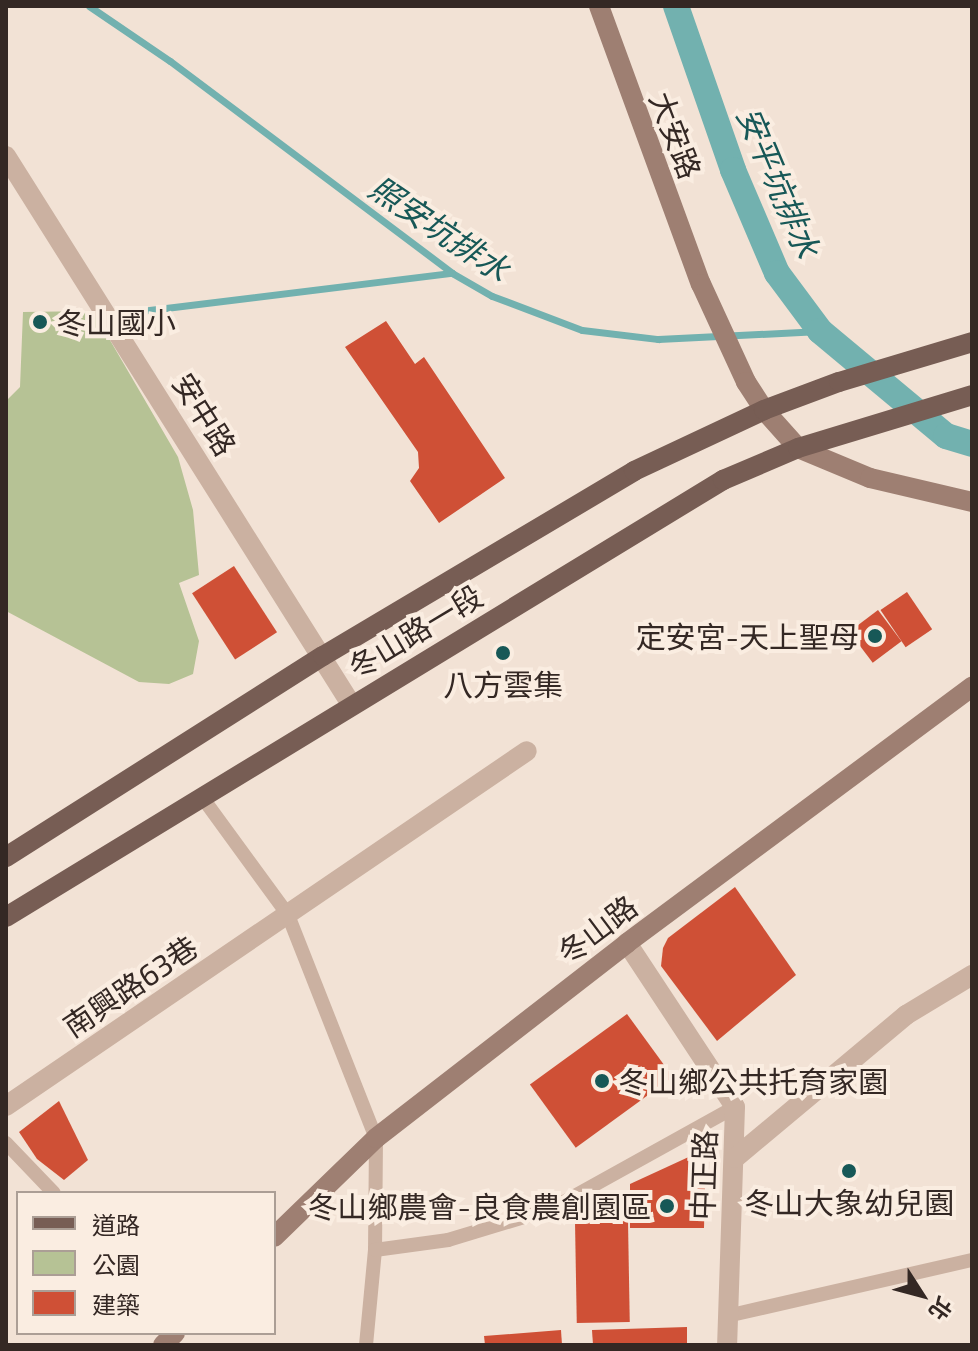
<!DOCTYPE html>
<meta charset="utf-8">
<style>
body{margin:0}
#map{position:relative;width:978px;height:1351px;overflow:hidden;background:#f2e2d5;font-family:"Exo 2","Noto Sans TC",sans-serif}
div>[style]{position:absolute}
.green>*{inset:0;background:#b6c295}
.stream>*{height:7px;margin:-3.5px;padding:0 3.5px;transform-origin:3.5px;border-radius:3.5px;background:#72b1af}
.canal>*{height:26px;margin:-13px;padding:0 13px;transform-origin:13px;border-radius:13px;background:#72b1af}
.building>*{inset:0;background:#cf5036;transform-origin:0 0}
.lane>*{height:14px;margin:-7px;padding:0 7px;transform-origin:7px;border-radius:7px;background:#cbb1a1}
.street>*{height:20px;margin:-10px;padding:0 10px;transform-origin:10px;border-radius:10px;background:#cbb1a1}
.secondary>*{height:20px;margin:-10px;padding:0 10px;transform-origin:10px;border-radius:10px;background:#9e7f72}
.primary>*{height:20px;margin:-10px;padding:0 10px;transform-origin:10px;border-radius:10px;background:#775d54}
.dots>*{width:22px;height:22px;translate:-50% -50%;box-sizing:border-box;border:4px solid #faede1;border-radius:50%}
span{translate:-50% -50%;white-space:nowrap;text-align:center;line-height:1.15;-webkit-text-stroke:8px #faede1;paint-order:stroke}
.street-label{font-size:30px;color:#342824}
.poi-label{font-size:30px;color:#342824}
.left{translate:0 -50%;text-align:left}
.right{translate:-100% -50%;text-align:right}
.water-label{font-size:32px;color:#175857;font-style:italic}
.frame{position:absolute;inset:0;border:8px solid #342824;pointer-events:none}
.legend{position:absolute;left:16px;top:1191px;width:260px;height:144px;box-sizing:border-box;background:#faede1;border:2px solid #ab9e95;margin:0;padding:10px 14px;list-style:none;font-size:24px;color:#342824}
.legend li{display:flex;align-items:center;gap:16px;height:40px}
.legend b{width:40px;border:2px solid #ab9e95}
.north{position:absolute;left:882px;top:1255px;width:80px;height:80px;-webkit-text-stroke:6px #faede1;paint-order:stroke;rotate:126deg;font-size:22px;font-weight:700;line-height:32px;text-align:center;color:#342824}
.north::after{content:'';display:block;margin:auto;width:28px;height:36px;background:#342824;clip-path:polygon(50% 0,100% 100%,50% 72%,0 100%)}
</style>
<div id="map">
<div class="green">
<div style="clip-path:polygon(93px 311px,178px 457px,193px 510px,199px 575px,179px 583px,199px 641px,193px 674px,169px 684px,139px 682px,6px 611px,6px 401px,20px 387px,23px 312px)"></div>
</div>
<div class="stream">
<div style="left:89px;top:6px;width:98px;rotate:34.2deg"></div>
<div style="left:170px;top:61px;width:353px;rotate:36.9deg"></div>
<div style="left:452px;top:273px;width:46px;rotate:29.9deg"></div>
<div style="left:492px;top:296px;width:96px;rotate:20.7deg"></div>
<div style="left:582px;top:330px;width:77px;rotate:6.8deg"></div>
<div style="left:658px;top:339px;width:162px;rotate:-2.8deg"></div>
<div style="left:133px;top:312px;width:321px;rotate:-7deg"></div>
</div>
<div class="canal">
<div style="left:676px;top:6px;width:174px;rotate:70.8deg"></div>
<div style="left:733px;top:170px;width:112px;rotate:66.9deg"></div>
<div style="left:777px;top:273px;width:72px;rotate:53.4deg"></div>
<div style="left:820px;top:331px;width:164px;rotate:39.8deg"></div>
<div style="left:946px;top:436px;width:27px;rotate:17deg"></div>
</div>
<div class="building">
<div style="clip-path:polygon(386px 321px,415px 364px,424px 357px,505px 478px,439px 523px,410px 481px,419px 468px,418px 452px,345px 347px)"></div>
<div style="left:234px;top:566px;width:79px;height:50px;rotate:57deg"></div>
<div style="left:907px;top:592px;width:45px;height:32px;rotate:56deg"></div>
<div style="left:878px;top:610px;width:39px;height:36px;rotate:53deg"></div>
<div style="clip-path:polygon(735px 887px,796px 975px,717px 1041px,661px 966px,663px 948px,668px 938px)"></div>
<div style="left:627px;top:1014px;width:78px;height:120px;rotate:54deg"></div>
<div style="clip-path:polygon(59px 1101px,88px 1160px,64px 1180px,37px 1159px,19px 1132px)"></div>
<div style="clip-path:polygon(706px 1149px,704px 1228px,630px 1228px,630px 1184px)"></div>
<div style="left:628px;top:1221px;width:101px;height:53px;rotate:89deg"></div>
<div style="clip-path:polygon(687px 1327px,687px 1345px,593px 1345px,592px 1330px)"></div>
<div style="clip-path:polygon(561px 1330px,562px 1345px,485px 1345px,484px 1336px)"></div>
</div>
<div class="lane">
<div style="left:202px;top:797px;width:146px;rotate:53.9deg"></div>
<div style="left:288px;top:915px;width:240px;rotate:68.5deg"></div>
<div style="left:376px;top:1138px;width:112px;rotate:90.5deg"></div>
<div style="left:375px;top:1250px;width:95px;rotate:95.4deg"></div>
<div style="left:6px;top:1143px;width:69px;rotate:46.2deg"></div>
<div style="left:375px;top:1250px;width:74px;rotate:-7.8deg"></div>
<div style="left:448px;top:1240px;width:108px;rotate:-16.8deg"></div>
<div style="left:551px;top:1209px;width:210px;rotate:-29deg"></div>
<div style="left:727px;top:1316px;width:251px;rotate:-12.9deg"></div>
</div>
<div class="street">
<div style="left:6px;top:156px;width:648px;rotate:57.81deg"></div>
<div style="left:627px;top:943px;width:196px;rotate:56.6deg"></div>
<div style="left:735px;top:1107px;width:238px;rotate:91.9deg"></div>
<div style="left:6px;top:1106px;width:630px;rotate:-34.27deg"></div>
<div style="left:735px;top:1158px;width:223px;rotate:-39.9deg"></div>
<div style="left:906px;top:1015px;width:77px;rotate:-31.2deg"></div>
</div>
<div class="secondary">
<div style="left:599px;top:6px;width:296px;rotate:69.9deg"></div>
<div style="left:701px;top:284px;width:108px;rotate:65.3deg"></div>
<div style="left:746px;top:382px;width:33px;rotate:57deg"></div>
<div style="left:764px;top:410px;width:51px;rotate:48.2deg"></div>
<div style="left:798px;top:448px;width:78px;rotate:22.6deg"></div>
<div style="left:870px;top:478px;width:105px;rotate:13.2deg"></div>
<div style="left:274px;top:1237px;width:142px;rotate:-44.1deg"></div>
<div style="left:376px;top:1138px;width:318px;rotate:-37.8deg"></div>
<div style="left:627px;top:943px;width:430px;rotate:-36.6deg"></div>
<div style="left:163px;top:1345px;width:17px;rotate:-45deg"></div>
</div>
<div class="primary">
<div style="left:6px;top:857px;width:375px;rotate:-32.4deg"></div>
<div style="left:323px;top:656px;width:362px;rotate:-30.7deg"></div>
<div style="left:634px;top:471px;width:144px;rotate:-25.1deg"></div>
<div style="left:764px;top:410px;width:80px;rotate:-20.5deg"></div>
<div style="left:839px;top:382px;width:139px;rotate:-16.7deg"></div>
<div style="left:6px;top:917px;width:840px;rotate:-31.36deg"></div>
<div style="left:723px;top:480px;width:82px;rotate:-23.1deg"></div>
<div style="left:798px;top:448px;width:182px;rotate:-16.9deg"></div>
</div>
<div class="dots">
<div style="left:40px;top:322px;background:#175857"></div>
<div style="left:875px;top:636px;background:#175857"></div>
<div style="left:503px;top:653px;background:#175857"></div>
<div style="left:602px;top:1081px;background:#175857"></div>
<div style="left:849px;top:1171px;background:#175857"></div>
<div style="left:667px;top:1206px;background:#175857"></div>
</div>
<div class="street-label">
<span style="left:676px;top:135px;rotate:69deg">大安路</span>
<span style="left:205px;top:414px;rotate:58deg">安中路</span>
<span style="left:415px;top:631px;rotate:-31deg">冬山路一段</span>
<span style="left:597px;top:929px;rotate:-37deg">冬山路</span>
<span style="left:130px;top:986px;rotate:-34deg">南興路63巷</span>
<span style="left:703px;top:1175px;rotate:-88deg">中正路</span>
</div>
<div class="poi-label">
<span class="left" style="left:56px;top:322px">冬山國小</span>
<span class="right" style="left:859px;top:636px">定安宮-天上聖母</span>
<span style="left:503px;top:684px">八方雲集</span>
<span class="left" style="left:618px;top:1081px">冬山鄉公共托育家園</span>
<span style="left:849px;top:1202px">冬山大象幼兒園</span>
<span class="right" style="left:651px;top:1206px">冬山鄉農會-良食農創園區</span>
</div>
<div class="water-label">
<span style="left:779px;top:182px;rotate:67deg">安平坑排水</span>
<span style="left:440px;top:228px;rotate:34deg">照安坑排水</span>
</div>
<div class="frame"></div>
<ul class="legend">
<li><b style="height:10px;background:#775d54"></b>道路</li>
<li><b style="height:22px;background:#b6c295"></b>公園</li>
<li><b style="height:22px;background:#cf5036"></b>建築</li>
</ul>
<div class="north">北</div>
</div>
